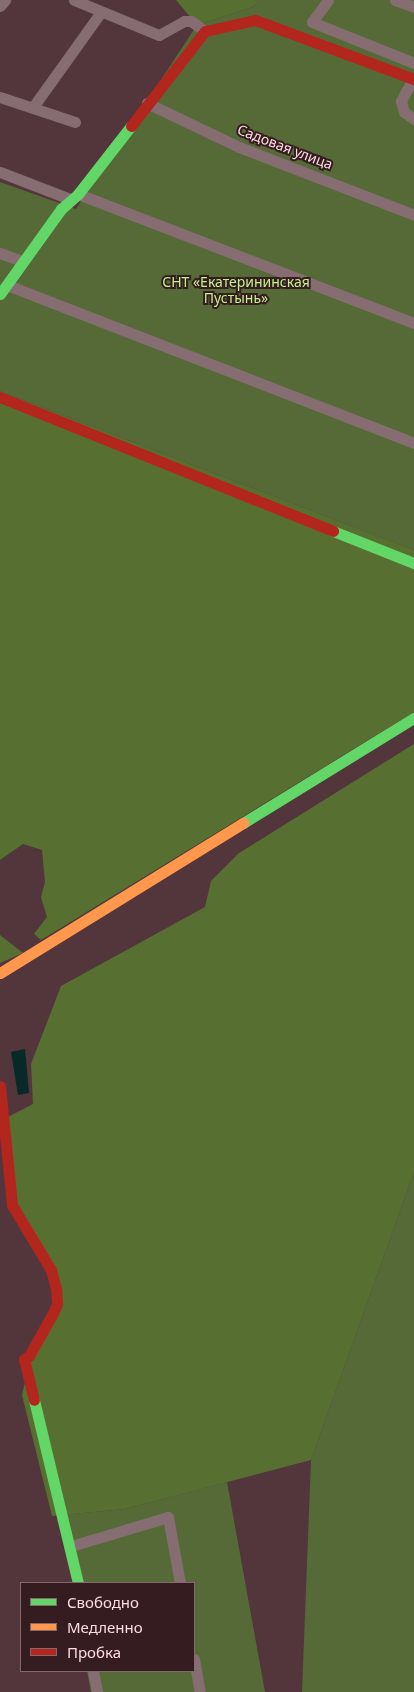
<!DOCTYPE html>
<meta charset="utf-8">
<style>
body{margin:0}
#map{position:relative;width:414px;height:1692px;overflow:hidden;background:#52363b;font-family:"Noto Sans",sans-serif}
div>[style]{position:absolute}
.green>*{inset:0;background:#566a38}
.forest>*{inset:0;background:#577031}
.water>*{inset:0;background:#072a29}
.street>*{height:11px;margin:-5.5px;padding:0 5.5px;transform-origin:5.5px;border-radius:5.5px;background:#856d71}
.fast>*{height:11px;margin:-5.5px;padding:0 5.5px;transform-origin:5.5px;border-radius:5.5px;background:#63d668}
.slow>*{height:11px;margin:-5.5px;padding:0 5.5px;transform-origin:5.5px;border-radius:5.5px;background:#ff974d}
.jam>*{height:11px;margin:-5.5px;padding:0 5.5px;transform-origin:5.5px;border-radius:5.5px;background:#b3261e}
span{translate:-50% -50%;white-space:nowrap;text-align:center;line-height:1.15;-webkit-text-stroke:4px #351c20;paint-order:stroke}
.street-label{font-size:14px;color:#fedbdf}
.park-label{font-size:14px;color:#c1f28c}
.legend{position:absolute;left:20px;top:1582px;width:175px;height:90px;box-sizing:border-box;background:#351c20;border:1px solid #85686c;margin:0;padding:6px 9px;list-style:none;font-size:15px;color:#fedbdf}
.legend li{display:flex;align-items:center;gap:10px;height:25px}
.legend b{width:25px;border:1px solid #85686c}
</style>
<div id="map">
<div class="green">
<div style="clip-path:polygon(259px 0,414px 0,414px 550px,0 391px,0 182px,76px 209px,197px 25px,253px 7px)"></div>
<div style="clip-path:polygon(414px 1172px,414px 1692px,302px 1692px,311px 1460px)"></div>
<div style="clip-path:polygon(227px 1482px,265px 1692px,91px 1692px,87px 1671px,194px 1671px,194px 1583px,73px 1583px,61px 1515px,125px 1509px)"></div>
</div>
<div class="forest">
<div style="clip-path:polygon(176px 0,259px 0,253px 7px,197px 25px)"></div>
<div style="clip-path:polygon(0 391px,414px 550px,414px 712px,41px 940px,34px 934px,47px 917px,41px 897px,45px 882px,42px 850px,23px 844px,0 860px)"></div>
<div style="clip-path:polygon(414px 744px,414px 1172px,311px 1460px,125px 1509px,52px 1516px,22px 1395px,31px 1357px,54px 1311px,51px 1268px,15px 1205px,2px 1120px,33px 1104px,31px 1064px,61px 986px,205px 907px,211px 881px,239px 853px)"></div>
<div style="clip-path:polygon(0 935px,23px 953px,0 963px)"></div>
</div>
<div class="water">
<div style="clip-path:polygon(25px 1049px,29px 1093px,18px 1095px,11px 1052px)"></div>
</div>
<div class="street">
<div style="left:74px;top:0;width:92px;rotate:22.4deg"></div>
<div style="left:159px;top:35px;width:29px;rotate:-29deg"></div>
<div style="left:184px;top:21px;width:7px"></div>
<div style="left:191px;top:21px;width:17px;rotate:36deg"></div>
<div style="left:328px;top:0;width:27px;rotate:126deg"></div>
<div style="left:312px;top:22px;width:110px;rotate:21.9deg"></div>
<div style="left:395px;top:0;width:20px;rotate:20deg"></div>
<div style="left:0;top:6px;width:8px;rotate:-50deg"></div>
<div style="left:413px;top:79px;width:25px;rotate:119deg"></div>
<div style="left:401px;top:101px;width:11px;rotate:75deg"></div>
<div style="left:404px;top:112px;width:12px;rotate:35deg"></div>
<div style="left:0;top:97px;width:79px;rotate:18.4deg"></div>
<div style="left:147px;top:103px;width:102px;rotate:25.6deg"></div>
<div style="left:239px;top:147px;width:188px;rotate:21.2deg"></div>
<div style="left:33px;top:107px;width:117px;rotate:-54.4deg"></div>
<div style="left:0;top:172px;width:75px;rotate:21.1deg"></div>
<div style="left:78px;top:194px;width:360px;rotate:21deg"></div>
<div style="left:0;top:253px;width:23px;rotate:20deg"></div>
<div style="left:7px;top:285px;width:437px;rotate:21.2deg"></div>
<div style="left:71px;top:1546px;width:101px;rotate:-16.6deg"></div>
<div style="left:168px;top:1517px;width:67px;rotate:79.7deg"></div>
<div style="left:194px;top:1659px;width:34px;rotate:80deg"></div>
<div style="left:93px;top:1671px;width:21px;rotate:79deg"></div>
</div>
<div class="fast">
<div style="left:0;top:294px;width:105px;rotate:-54.3deg"></div>
<div style="left:61px;top:209px;width:23px;rotate:-41deg"></div>
<div style="left:78px;top:194px;width:86px;rotate:-52.1deg"></div>
<div style="left:333px;top:531px;width:87px;rotate:21.6deg"></div>
<div style="left:243px;top:823px;width:201px;rotate:-31.6deg"></div>
<div style="left:34px;top:1400px;width:188px;rotate:76.5deg"></div>
</div>
<div class="slow">
<div style="left:0;top:973px;width:286px;rotate:-31.7deg"></div>
</div>
<div class="jam">
<div style="left:131px;top:126px;width:120px;rotate:-52.1deg"></div>
<div style="left:205px;top:31px;width:51px;rotate:-12.4deg"></div>
<div style="left:255px;top:20px;width:170px;rotate:20.4deg"></div>
<div style="left:0;top:397px;width:359px;rotate:21.9deg"></div>
<div style="left:0;top:1086px;width:120px;rotate:84.2deg"></div>
<div style="left:12px;top:1205px;width:76px;rotate:59deg"></div>
<div style="left:51px;top:1270px;width:20px;rotate:75deg"></div>
<div style="left:56px;top:1289px;width:15px;rotate:86deg"></div>
<div style="left:57px;top:1304px;width:10px;rotate:114deg"></div>
<div style="left:53px;top:1313px;width:49px;rotate:119.2deg"></div>
<div style="left:29px;top:1356px;width:6px;rotate:149deg"></div>
<div style="left:24px;top:1359px;width:42px;rotate:76.3deg"></div>
</div>
<div class="street-label">
<span style="left:285px;top:147px;rotate:21deg">Садовая улица</span>
</div>
<div class="park-label">
<span style="left:236px;top:290px">СНТ «Екатерининская<br>Пустынь»</span>
</div>
<ul class="legend">
<li><b style="height:6px;background:#63d668"></b>Свободно</li>
<li><b style="height:6px;background:#ff974d"></b>Медленно</li>
<li><b style="height:6px;background:#b3261e"></b>Пробка</li>
</ul>
</div>
